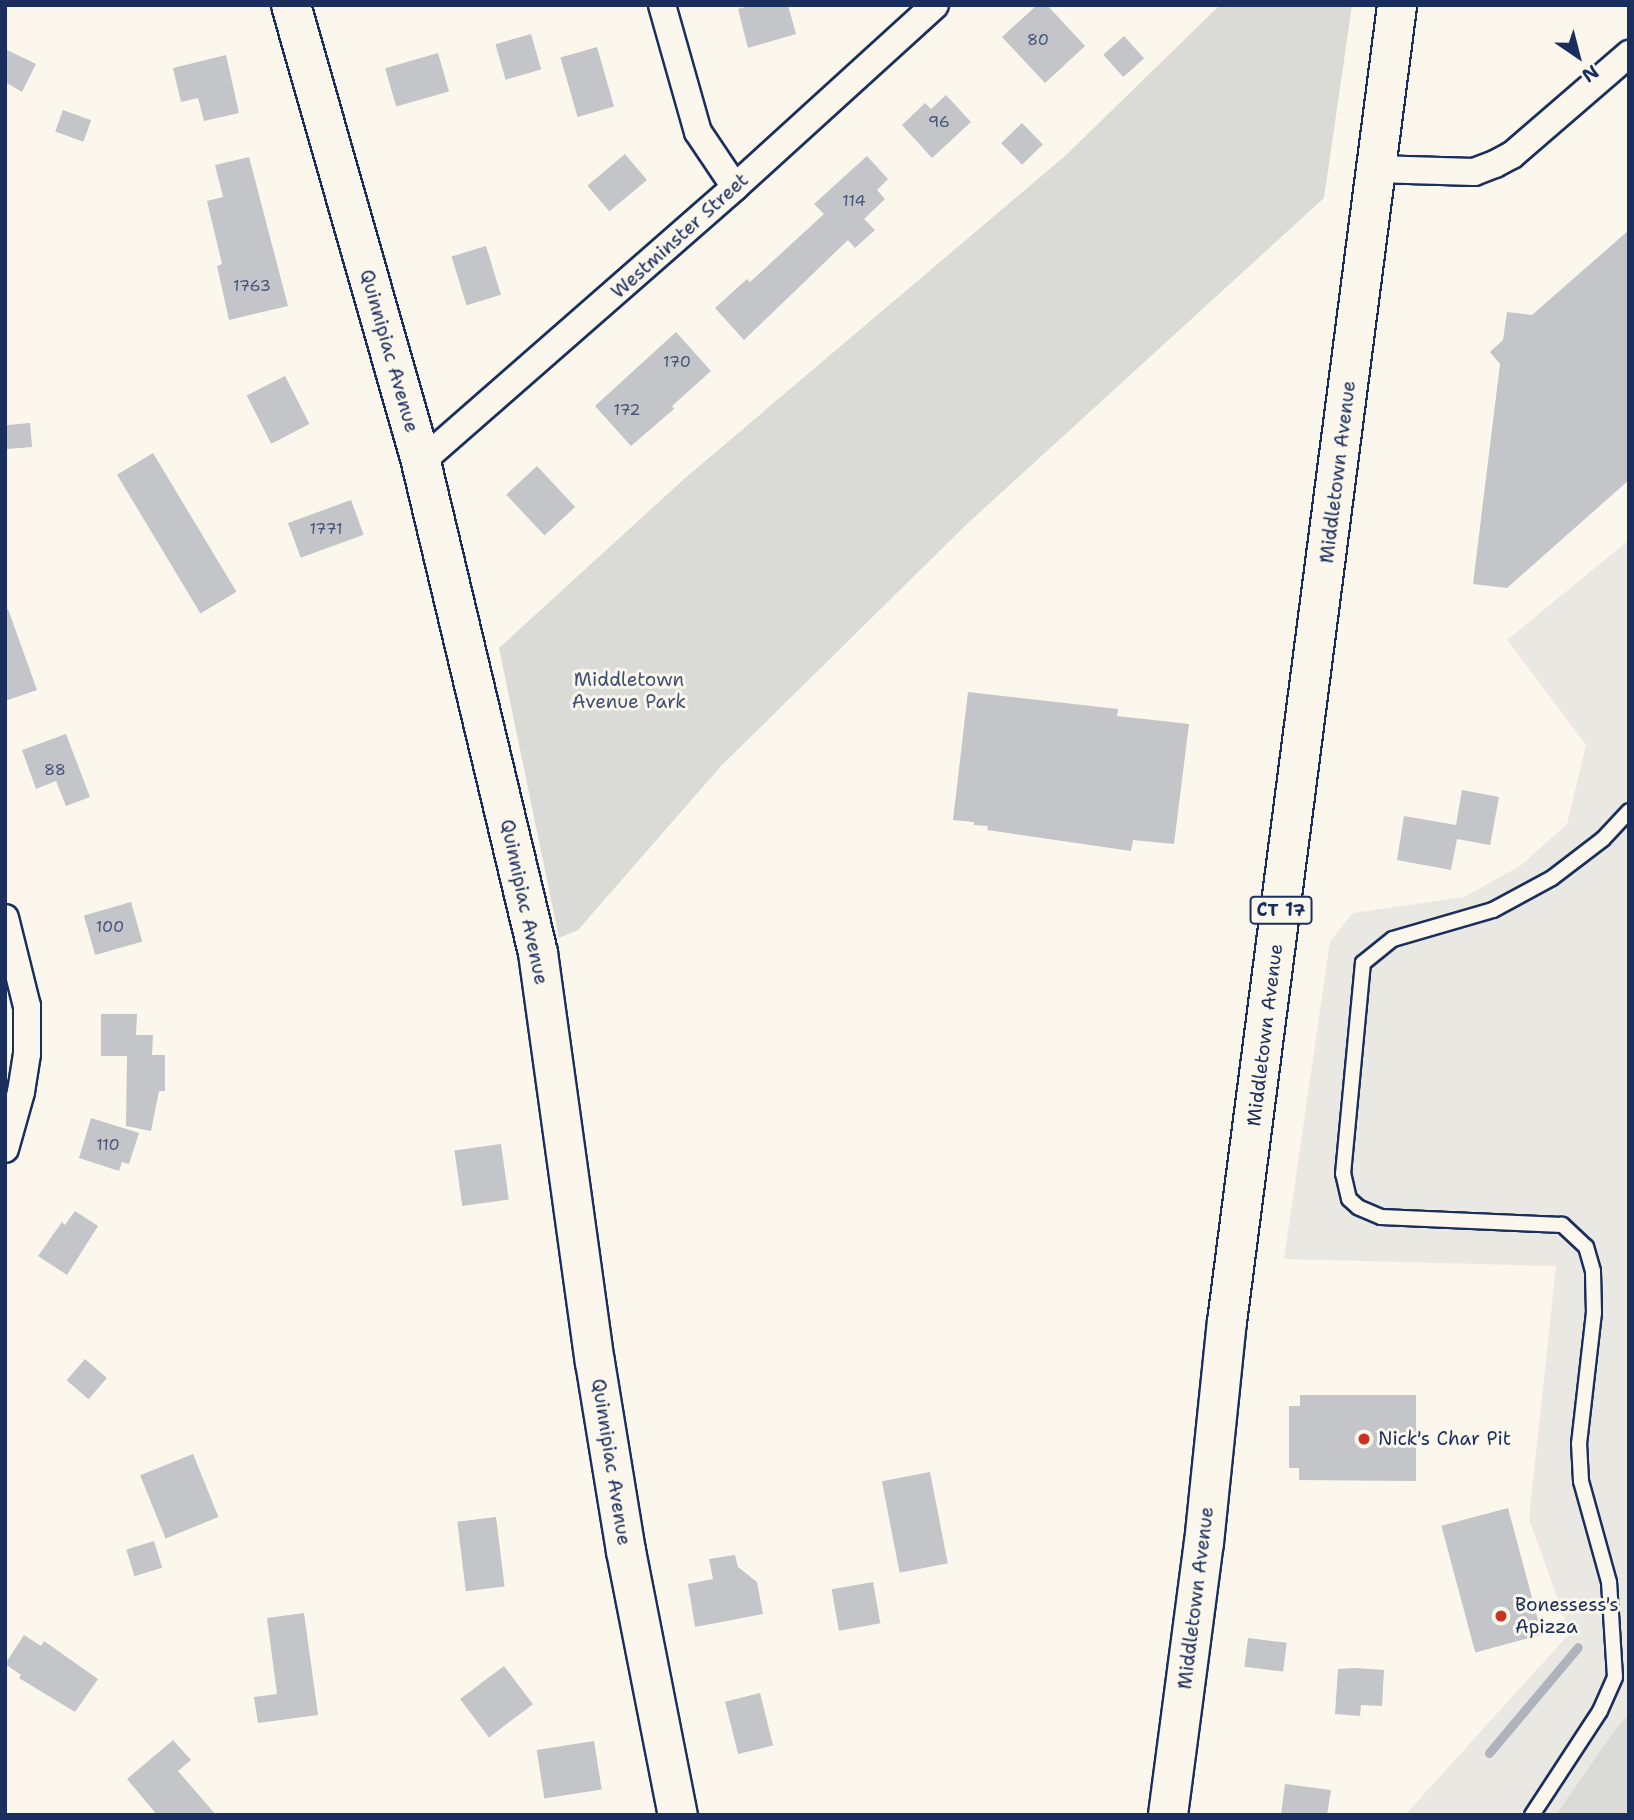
<!DOCTYPE html>
<style>
body{margin:0}
#map{position:relative;width:1634px;height:1820px;overflow:hidden;background:#fbf7ec;font-family:"Shantell Sans",sans-serif}
div>[style]{position:absolute}
.built>*{inset:0;background:#eae8e2}
.green>*{inset:0;background:#dadad7}
.stream>*{height:9px;margin:-4.5px;padding:0 4.5px;transform-origin:4.5px;border-radius:4.5px;background:#afb3bb}
.building>*{inset:0;background:#c3c5c9;transform-origin:0 0}
.roads{filter:drop-shadow(2px 0 #1b2f5e) drop-shadow(-2px 0 #1b2f5e) drop-shadow(0 2px #1b2f5e) drop-shadow(0 -2px #1b2f5e)}
.lane>*{height:14px;margin:-7px;padding:0 7px;transform-origin:7px;border-radius:7px;background:#fbf7ec}
.street>*{height:26px;margin:-13px;padding:0 13px;transform-origin:13px;border-radius:13px;background:#fbf7ec}
.secondary>*{height:38px;margin:-19px;padding:0 19px;transform-origin:19px;border-radius:19px;background:#fbf7ec}
.primary>*{height:38px;margin:-19px;padding:0 19px;transform-origin:19px;border-radius:19px;background:#fbf7ec}
.dots>*{width:19px;height:19px;translate:-50% -50%;box-sizing:border-box;border:4px solid #fbf7ec;border-radius:50%}
span{translate:-50% -50%;white-space:nowrap;text-align:center;line-height:1.15;-webkit-text-stroke:6px #fbf7ec;paint-order:stroke}
.number-label{font-size:16px;color:#455479}
.number-label span{-webkit-text-stroke-width:0}
.shield-label span{padding:2px 5px;background:#fbf7ec;border:2px solid;border-radius:5px;-webkit-text-stroke-width:0}
.shield-label{font-size:18px;color:#1b2f5e;font-weight:700}
.street-label{font-size:19px;color:#1b2f5e}
.park-label{font-size:19px;color:#415176}
.poi-label{font-size:19px;color:#1b2f5e}
.left{translate:0 -50%;text-align:left}
.frame{position:absolute;inset:0;border:7px solid #1b2f5e;pointer-events:none}
.north{position:absolute;left:1543px;top:21px;width:70px;height:70px;-webkit-text-stroke:5px #fbf7ec;paint-order:stroke;rotate:145deg;font-size:19px;font-weight:700;line-height:28px;text-align:center;color:#1b2f5e}
.north::after{content:'';display:block;margin:auto;width:24px;height:32px;background:#1b2f5e;clip-path:polygon(50% 0,100% 100%,50% 72%,0 100%)}
</style>
<div id="map">
<div class="built">
<div style="clip-path:polygon(1629px 540px,1629px 1815px,1405px 1815px,1570px 1633px,1529px 1519px,1556px 1266px,1284px 1259px,1330px 941px,1353px 913px,1464px 897px,1520px 866px,1567px 824px,1586px 745px,1507px 640px)"></div>
</div>
<div class="green">
<div style="clip-path:polygon(1220px 5px,1352px 5px,1324px 198px,968px 523px,721px 766px,578px 930px,559px 938px,499px 648px,684px 479px,1065px 156px)"></div>
<div style="clip-path:polygon(1629px 1714px,1629px 1815px,1556px 1815px,1617px 1727px)"></div>
</div>
<div class="stream">
<div style="left:1489px;top:1753px;width:138px;rotate:-50deg"></div>
</div>
<div class="building">
<div style="clip-path:polygon(753px 5px,788px 5px,796px 34px,748px 48px,738px 9px)"></div>
<div style="clip-path:polygon(1037px 5px,1047px 5px,1085px 46px,1045px 83px,1002px 37px)"></div>
<div style="left:531px;top:34px;width:37px;height:37px;rotate:74deg"></div>
<div style="left:1124px;top:36px;width:30px;height:28px;rotate:48deg"></div>
<div style="left:597px;top:47px;width:62px;height:38px;rotate:74deg"></div>
<div style="clip-path:polygon(5px 49px,36px 64px,22px 92px,5px 82px)"></div>
<div style="left:438px;top:53px;width:40px;height:55px;rotate:74deg"></div>
<div style="clip-path:polygon(226px 55px,239px 113px,204px 121px,198px 98px,181px 102px,173px 68px)"></div>
<div style="clip-path:polygon(946px 95px,971px 122px,932px 158px,902px 125px,925px 103px,931px 109px)"></div>
<div style="left:63px;top:110px;width:30px;height:23px;rotate:20deg"></div>
<div style="left:1022px;top:123px;width:30px;height:29px;rotate:46deg"></div>
<div style="left:625px;top:154px;width:34px;height:49px;rotate:50deg"></div>
<div style="clip-path:polygon(867px 156px,888px 179px,877px 190px,885px 199px,864px 219px,875px 230px,855px 248px,848px 240px,744px 340px,715px 308px,747px 279px,750px 282px,824px 214px,814px 204px)"></div>
<div style="clip-path:polygon(249px 157px,288px 306px,229px 320px,217px 266px,222px 264px,207px 201px,223px 197px,215px 165px)"></div>
<div style="clip-path:polygon(1629px 230px,1629px 480px,1507px 588px,1473px 584px,1500px 364px,1490px 352px,1503px 340px,1507px 312px,1532px 315px)"></div>
<div style="left:486px;top:246px;width:51px;height:36px;rotate:73deg"></div>
<div style="clip-path:polygon(676px 332px,711px 371px,672px 406px,674px 409px,631px 446px,595px 406px)"></div>
<div style="left:285px;top:376px;width:54px;height:43px;rotate:63deg"></div>
<div style="left:30px;top:423px;width:24px;height:25px;rotate:85deg"></div>
<div style="left:153px;top:453px;width:162px;height:42px;rotate:59deg"></div>
<div style="left:537px;top:466px;width:56px;height:42px;rotate:47deg"></div>
<div style="left:351px;top:500px;width:37px;height:67px;rotate:70deg"></div>
<div style="clip-path:polygon(5px 609px,8px 609px,37px 690px,5px 701px)"></div>
<div style="clip-path:polygon(968px 692px,1118px 709px,1117px 716px,1189px 724px,1174px 844px,1133px 840px,1131px 851px,987px 830px,988px 826px,974px 825px,974px 822px,953px 820px)"></div>
<div style="clip-path:polygon(66px 734px,90px 797px,66px 806px,56px 781px,36px 789px,22px 750px)"></div>
<div style="clip-path:polygon(1462px 790px,1499px 797px,1490px 845px,1457px 839px,1451px 870px,1397px 860px,1404px 816px,1456px 825px)"></div>
<div style="left:131px;top:902px;width:41px;height:49px;rotate:74deg"></div>
<div style="clip-path:polygon(101px 1014px,137px 1014px,136px 1035px,153px 1035px,152px 1055px,165px 1055px,165px 1091px,159px 1091px,151px 1131px,126px 1126px,127px 1056px,101px 1056px)"></div>
<div style="clip-path:polygon(91px 1118px,139px 1133px,129px 1164px,122px 1162px,119px 1171px,79px 1158px)"></div>
<div style="left:501px;top:1144px;width:56px;height:47px;rotate:82deg"></div>
<div style="clip-path:polygon(75px 1211px,98px 1226px,67px 1275px,38px 1256px,62px 1222px,65px 1225px)"></div>
<div style="left:85px;top:1359px;width:29px;height:28px;rotate:41deg"></div>
<div style="clip-path:polygon(1300px 1395px,1416px 1395px,1416px 1481px,1299px 1480px,1299px 1468px,1289px 1468px,1289px 1406px,1300px 1406px)"></div>
<div style="left:193px;top:1454px;width:68px;height:57px;rotate:68deg"></div>
<div style="left:930px;top:1472px;width:93px;height:49px;rotate:79deg"></div>
<div style="left:1508px;top:1508px;width:131px;height:69px;rotate:75deg"></div>
<div style="left:496px;top:1517px;width:70px;height:39px;rotate:83deg"></div>
<div style="left:154px;top:1541px;width:28px;height:29px;rotate:73deg"></div>
<div style="clip-path:polygon(735px 1555px,738px 1567px,757px 1582px,763px 1614px,695px 1627px,688px 1584px,713px 1579px,709px 1559px)"></div>
<div style="left:873px;top:1582px;width:42px;height:42px;rotate:80deg"></div>
<div style="clip-path:polygon(304px 1613px,318px 1715px,258px 1723px,254px 1697px,277px 1694px,267px 1618px)"></div>
<div style="clip-path:polygon(24px 1635px,41px 1646px,44px 1641px,98px 1679px,75px 1712px,19px 1678px,21px 1675px,5px 1664px)"></div>
<div style="left:1248px;top:1638px;width:39px;height:29px;rotate:7deg"></div>
<div style="left:504px;top:1666px;width:48px;height:55px;rotate:53deg"></div>
<div style="clip-path:polygon(1355px 1668px,1384px 1670px,1382px 1706px,1361px 1705px,1360px 1716px,1335px 1714px,1338px 1669px)"></div>
<div style="left:760px;top:1693px;width:54px;height:36px;rotate:76deg"></div>
<div style="clip-path:polygon(173px 1740px,191px 1760px,178px 1771px,216px 1815px,157px 1815px,127px 1779px)"></div>
<div style="left:594px;top:1741px;width:49px;height:58px;rotate:81deg"></div>
<div style="clip-path:polygon(1285px 1784px,1331px 1790px,1327px 1815px,1281px 1815px)"></div>
</div>
<div class="roads">
<div class="lane">
<div style="left:1532px;top:1815px;width:124px;rotate:-56.8deg"></div>
<div style="left:1600px;top:1711px;width:37px;rotate:-66deg"></div>
<div style="left:1615px;top:1677px;width:95px;rotate:-93.6deg"></div>
<div style="left:1609px;top:1582px;width:105px;rotate:-105.5deg"></div>
<div style="left:1581px;top:1481px;width:37px;rotate:-93deg"></div>
<div style="left:1579px;top:1444px;width:132px;rotate:-83.5deg"></div>
<div style="left:1594px;top:1313px;width:42px;rotate:-91.4deg"></div>
<div style="left:1593px;top:1271px;width:25px;rotate:-106deg"></div>
<div style="left:1586px;top:1247px;width:33px;rotate:-137deg"></div>
<div style="left:1562px;top:1225px;width:181px;rotate:-177.5deg"></div>
<div style="left:1381px;top:1217px;width:25px;rotate:-157deg"></div>
<div style="left:1358px;top:1207px;width:12px;rotate:-138deg"></div>
<div style="left:1349px;top:1199px;width:26px;rotate:-103deg"></div>
<div style="left:1343px;top:1174px;width:212px;rotate:-84.6deg"></div>
<div style="left:1363px;top:963px;width:38px;rotate:-39deg"></div>
<div style="left:1393px;top:939px;width:104px;rotate:-16.2deg"></div>
<div style="left:1493px;top:910px;width:67px;rotate:-28.5deg"></div>
<div style="left:1552px;top:878px;width:64px;rotate:-37.4deg"></div>
<div style="left:1603px;top:839px;width:38px;rotate:-47deg"></div>
</div>
<div class="street">
<div style="left:662px;top:5px;width:132px;rotate:74.2deg"></div>
<div style="left:698px;top:132px;width:66px;rotate:56.1deg"></div>
<div style="left:1375px;top:169px;width:99px;rotate:1.7deg"></div>
<div style="left:1474px;top:172px;width:22px;rotate:-21deg"></div>
<div style="left:1495px;top:164px;width:19px;rotate:-28deg"></div>
<div style="left:1512px;top:155px;width:155px;rotate:-40.8deg"></div>
<div style="left:421px;top:462px;width:417px;rotate:-41.2deg"></div>
<div style="left:735px;top:187px;width:270px;rotate:-42.3deg"></div>
<div style="left:5px;top:918px;width:91px;rotate:76deg"></div>
<div style="left:27px;top:1006px;width:48px;rotate:90deg"></div>
<div style="left:27px;top:1054px;width:38px;rotate:99deg"></div>
<div style="left:21px;top:1092px;width:59px;rotate:105.7deg"></div>
</div>
<div class="secondary">
<div style="left:291px;top:5px;width:475px;rotate:74.1deg"></div>
<div style="left:421px;top:462px;width:505px;rotate:76.6deg"></div>
<div style="left:538px;top:953px;width:413px;rotate:82.1deg"></div>
<div style="left:595px;top:1362px;width:192px;rotate:80.7deg"></div>
<div style="left:626px;top:1551px;width:269px;rotate:78.9deg"></div>
</div>
<div class="primary">
<div style="left:1168px;top:1815px;width:274px;rotate:-82.5deg"></div>
<div style="left:1204px;top:1543px;width:222px;rotate:-84.1deg"></div>
<div style="left:1227px;top:1322px;width:1328px;rotate:-82.64deg"></div>
</div>
</div>
<div class="dots">
<div style="left:1364px;top:1439px;background:#c8321e"></div>
<div style="left:1501px;top:1616px;background:#c8321e"></div>
</div>
<div class="number-label">
<span style="left:1038px;top:40px">80</span>
<span style="left:939px;top:122px">96</span>
<span style="left:854px;top:201px">114</span>
<span style="left:252px;top:286px">1763</span>
<span style="left:677px;top:362px">170</span>
<span style="left:627px;top:410px">172</span>
<span style="left:326px;top:529px">1771</span>
<span style="left:55px;top:770px">88</span>
<span style="left:110px;top:927px">100</span>
<span style="left:108px;top:1145px">110</span>
</div>
<div class="shield-label">
<span style="left:1281px;top:910px">CT 17</span>
</div>
<div class="street-label">
<span style="left:680px;top:236px;rotate:-42deg">Westminster Street</span>
<span style="left:389px;top:351px;rotate:74deg">Quinnipiac Avenue</span>
<span style="left:1338px;top:472px;rotate:-83deg">Middletown Avenue</span>
<span style="left:524px;top:902px;rotate:78deg">Quinnipiac Avenue</span>
<span style="left:1265px;top:1035px;rotate:-83deg">Middletown Avenue</span>
<span style="left:611px;top:1462px;rotate:81deg">Quinnipiac Avenue</span>
<span style="left:1196px;top:1598px;rotate:-83deg">Middletown Avenue</span>
</div>
<div class="park-label">
<span style="left:629px;top:691px">Middletown<br>Avenue Park</span>
</div>
<div class="poi-label">
<span class="left" style="left:1378px;top:1439px">Nick's Char Pit</span>
<span class="left" style="left:1515px;top:1616px">Bonessess's<br>Apizza</span>
</div>
<div class="frame"></div>
<div class="north">N</div>
</div>
